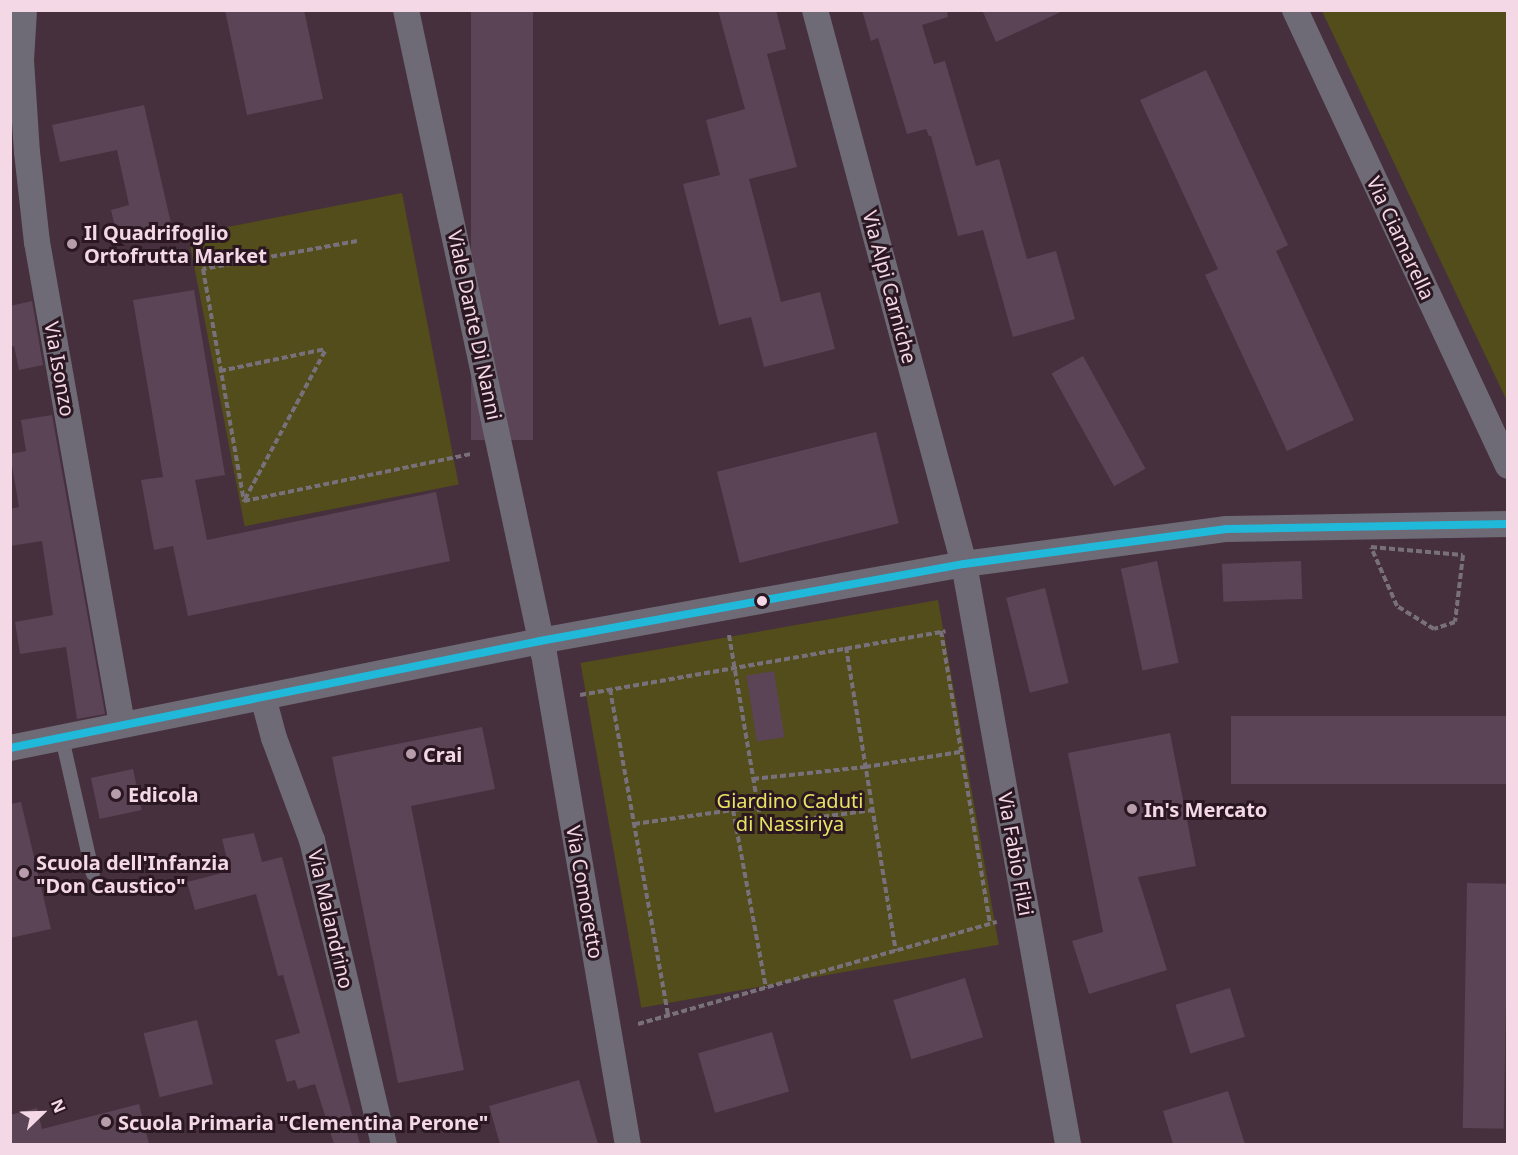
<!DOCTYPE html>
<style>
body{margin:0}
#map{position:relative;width:1518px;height:1155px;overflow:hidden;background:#46303d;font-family:"Noto Sans",sans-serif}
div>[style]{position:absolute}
.green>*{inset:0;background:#524d1a;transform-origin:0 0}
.building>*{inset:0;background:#5a4456;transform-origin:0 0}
.path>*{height:4px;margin-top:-2px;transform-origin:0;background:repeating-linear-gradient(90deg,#78717b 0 6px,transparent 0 9px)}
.lane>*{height:14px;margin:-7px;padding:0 7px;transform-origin:7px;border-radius:7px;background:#6e6a76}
.street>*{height:26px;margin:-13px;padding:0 13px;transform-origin:13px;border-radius:13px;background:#6e6a76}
.bus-1>*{height:8px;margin:-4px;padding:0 4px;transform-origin:4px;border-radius:4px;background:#20b9da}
.dots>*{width:16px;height:16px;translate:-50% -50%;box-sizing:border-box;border:3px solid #2a1722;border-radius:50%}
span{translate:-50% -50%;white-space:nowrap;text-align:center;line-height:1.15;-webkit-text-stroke:6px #2a1722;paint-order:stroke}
.poi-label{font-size:20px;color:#f4d8e6;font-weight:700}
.left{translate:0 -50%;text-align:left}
.street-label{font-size:20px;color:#f4d8e6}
.park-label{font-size:20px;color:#e9e364}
.frame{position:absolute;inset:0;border:12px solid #f4d8e6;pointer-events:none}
.north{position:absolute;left:12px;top:1083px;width:60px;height:60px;-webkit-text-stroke:4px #2a1722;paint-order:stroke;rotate:67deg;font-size:16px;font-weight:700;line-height:24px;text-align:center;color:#f4d8e6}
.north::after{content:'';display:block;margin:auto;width:21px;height:27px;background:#f4d8e6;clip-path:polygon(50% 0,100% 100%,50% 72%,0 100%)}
</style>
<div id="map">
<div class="green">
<div style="clip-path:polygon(1322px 11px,1507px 11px,1507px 401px)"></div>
<div style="left:402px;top:193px;width:297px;height:218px;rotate:79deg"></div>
<div style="left:938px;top:600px;width:350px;height:363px;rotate:80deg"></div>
</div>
<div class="building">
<div style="clip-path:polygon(225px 10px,304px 10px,323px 99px,247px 115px)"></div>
<div style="left:471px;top:10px;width:62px;height:430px"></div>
<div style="clip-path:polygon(718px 10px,776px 10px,786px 49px,767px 54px,797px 167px,749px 179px,781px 302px,820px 292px,835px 349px,764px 367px,751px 317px,719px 325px,683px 184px,720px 175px,706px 120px,745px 109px)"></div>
<div style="clip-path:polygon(862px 10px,947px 10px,948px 17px,922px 25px,934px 64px,945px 61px,976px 166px,999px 159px,1027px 259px,1056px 251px,1075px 319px,1013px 337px,983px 230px,958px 236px,931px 136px,929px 136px,926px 129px,907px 134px,878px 38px,871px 41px)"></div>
<div style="clip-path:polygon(982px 10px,1065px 10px,996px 42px)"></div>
<div style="clip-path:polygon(1206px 70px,1288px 245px,1276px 251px,1354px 420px,1287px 451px,1205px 275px,1218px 269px,1140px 100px)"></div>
<div style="clip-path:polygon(144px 105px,173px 232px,119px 244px,111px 210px,129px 205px,117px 150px,60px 162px,52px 125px)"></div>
<div style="clip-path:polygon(194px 290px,225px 475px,195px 480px,207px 540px,436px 492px,450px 561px,188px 616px,173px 546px,154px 550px,141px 480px,163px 477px,133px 300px)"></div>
<div style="clip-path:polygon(32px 301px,43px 365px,19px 370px,14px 346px,10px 347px,10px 306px)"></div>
<div style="left:1083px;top:356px;width:129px;height:36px;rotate:61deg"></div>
<div style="clip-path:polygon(52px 415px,105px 714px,77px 719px,66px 647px,20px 654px,15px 622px,53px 615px,42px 541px,10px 546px,10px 509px,19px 507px,10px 454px,26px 451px,21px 420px)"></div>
<div style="left:876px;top:432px;width:94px;height:164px;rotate:76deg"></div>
<div style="left:1157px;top:561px;width:104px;height:37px;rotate:78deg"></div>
<div style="left:1301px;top:561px;width:38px;height:79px;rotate:88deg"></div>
<div style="left:1045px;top:588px;width:98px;height:40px;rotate:76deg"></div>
<div style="left:774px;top:671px;width:67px;height:28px;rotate:81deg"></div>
<div style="left:1508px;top:716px;width:68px;height:277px;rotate:90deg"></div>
<div style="clip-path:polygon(482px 727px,495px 789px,411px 806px,464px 1070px,398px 1083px,332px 757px)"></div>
<div style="clip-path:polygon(1170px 733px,1196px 866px,1138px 877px,1167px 970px,1089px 994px,1072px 941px,1103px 932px,1068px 753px)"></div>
<div style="left:133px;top:769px;width:42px;height:43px;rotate:78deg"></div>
<div style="clip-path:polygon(21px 802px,51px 929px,10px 938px,10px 804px)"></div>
<div style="clip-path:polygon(254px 833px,262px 862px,282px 857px,360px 1144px,334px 1144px,315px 1084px,298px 1089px,295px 1080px,287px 1082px,275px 1040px,300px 1033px,283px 975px,278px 976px,256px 894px,195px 910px,187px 882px,230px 871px,222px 839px)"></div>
<div style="left:1467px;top:883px;width:41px;height:245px;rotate:1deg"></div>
<div style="left:965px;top:978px;width:62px;height:75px;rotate:73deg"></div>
<div style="left:1230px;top:988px;width:51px;height:57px;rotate:73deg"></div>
<div style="left:197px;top:1020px;width:66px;height:55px;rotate:76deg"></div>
<div style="left:772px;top:1032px;width:62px;height:77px;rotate:74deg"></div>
<div style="clip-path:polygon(579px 1080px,598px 1144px,500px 1144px,489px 1106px)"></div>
<div style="clip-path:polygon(1228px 1091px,1245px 1144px,1173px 1144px,1163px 1111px)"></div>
<div style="clip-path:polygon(139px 1104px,149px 1144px,10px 1144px,10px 1115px,37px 1108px,42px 1129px)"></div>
</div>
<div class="path">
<div style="left:357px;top:241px;width:157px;rotate:169.7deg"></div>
<div style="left:203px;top:269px;width:236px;rotate:80deg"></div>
<div style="left:244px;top:501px;width:231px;rotate:-11.7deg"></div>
<div style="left:220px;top:371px;width:107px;rotate:-11.8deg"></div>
<div style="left:245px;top:499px;width:170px;rotate:-61.6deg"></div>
<div style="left:1371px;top:547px;width:92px;rotate:5deg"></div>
<div style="left:1463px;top:555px;width:67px;rotate:96.8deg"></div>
<div style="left:1455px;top:622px;width:22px;rotate:162deg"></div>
<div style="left:1434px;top:629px;width:44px;rotate:-148.1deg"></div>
<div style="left:1397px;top:606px;width:64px;rotate:-113.8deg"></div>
<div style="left:941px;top:631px;width:297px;rotate:80.5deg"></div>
<div style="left:729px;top:635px;width:173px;rotate:80.4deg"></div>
<div style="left:758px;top:806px;width:25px;rotate:171deg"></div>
<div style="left:733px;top:810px;width:181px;rotate:79.5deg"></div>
<div style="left:846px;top:647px;width:308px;rotate:80.7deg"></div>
<div style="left:610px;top:689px;width:332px;rotate:79.9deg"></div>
<div style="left:580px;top:695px;width:371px;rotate:-9.9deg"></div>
<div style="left:753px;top:779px;width:113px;rotate:-6.1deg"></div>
<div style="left:865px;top:767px;width:96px;rotate:-9deg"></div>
<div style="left:758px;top:806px;width:19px;rotate:81deg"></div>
<div style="left:761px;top:825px;width:113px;rotate:-7.6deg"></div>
<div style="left:634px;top:824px;width:100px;rotate:-8deg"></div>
<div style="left:638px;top:1024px;width:373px;rotate:-15.9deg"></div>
</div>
<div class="lane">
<div style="left:62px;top:738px;width:139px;rotate:77.2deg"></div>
</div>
<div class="street">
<div style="left:24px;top:10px;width:50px;rotate:93.4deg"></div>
<div style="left:21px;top:60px;width:92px;rotate:86.3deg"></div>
<div style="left:27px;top:152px;width:91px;rotate:83.7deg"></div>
<div style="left:37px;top:242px;width:490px;rotate:80deg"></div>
<div style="left:406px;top:10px;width:659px;rotate:77.91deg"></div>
<div style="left:544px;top:654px;width:497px;rotate:80.3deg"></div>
<div style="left:815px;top:10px;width:574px;rotate:74.95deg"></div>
<div style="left:964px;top:564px;width:589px;rotate:79.83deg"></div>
<div style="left:1295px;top:10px;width:503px;rotate:64.96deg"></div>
<div style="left:263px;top:697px;width:42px;rotate:75deg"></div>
<div style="left:274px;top:738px;width:109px;rotate:69.6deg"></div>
<div style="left:312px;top:840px;width:312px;rotate:76.7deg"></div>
<div style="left:10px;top:748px;width:541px;rotate:-11.41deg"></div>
<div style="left:540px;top:641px;width:431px;rotate:-10.3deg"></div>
<div style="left:964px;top:564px;width:265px;rotate:-7.6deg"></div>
<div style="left:1227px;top:529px;width:281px;rotate:-1deg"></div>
</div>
<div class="bus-1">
<div style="left:10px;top:748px;width:541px;rotate:-11.41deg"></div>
<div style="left:540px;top:641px;width:431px;rotate:-10.3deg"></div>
<div style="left:964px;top:564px;width:265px;rotate:-7.6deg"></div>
<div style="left:1227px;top:529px;width:281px;rotate:-1deg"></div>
</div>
<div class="dots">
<div style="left:72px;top:244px;background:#b79dab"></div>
<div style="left:762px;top:601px;background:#f4d8e6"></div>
<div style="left:411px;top:754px;background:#b79dab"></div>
<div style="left:116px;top:794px;background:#b79dab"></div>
<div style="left:1132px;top:809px;background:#b79dab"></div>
<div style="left:24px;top:873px;background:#b79dab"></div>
<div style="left:106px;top:1122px;background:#b79dab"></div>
</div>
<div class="poi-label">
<span class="left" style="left:84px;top:244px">Il Quadrifoglio<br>Ortofrutta Market</span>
<span class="left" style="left:423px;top:754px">Crai</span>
<span class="left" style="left:128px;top:794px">Edicola</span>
<span class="left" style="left:1144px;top:809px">In's Mercato</span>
<span class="left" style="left:36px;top:874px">Scuola dell'Infanzia<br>"Don Caustico"</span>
<span class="left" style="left:118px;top:1122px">Scuola Primaria "Clementina Perone"</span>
</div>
<div class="street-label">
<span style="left:1401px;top:238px;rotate:65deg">Via Ciamarella</span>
<span style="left:890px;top:287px;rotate:75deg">Via Alpi Carniche</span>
<span style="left:475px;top:325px;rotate:78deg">Viale Dante Di Nanni</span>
<span style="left:60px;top:369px;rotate:80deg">Via Isonzo</span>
<span style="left:1016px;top:854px;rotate:80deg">Via Fabio Filzi</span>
<span style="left:585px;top:892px;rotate:80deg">Via Comoretto</span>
<span style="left:331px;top:919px;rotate:77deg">Via Malandrino</span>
</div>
<div class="park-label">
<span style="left:790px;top:812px">Giardino Caduti<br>di Nassiriya</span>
</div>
<div class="frame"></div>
<div class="north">N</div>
</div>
